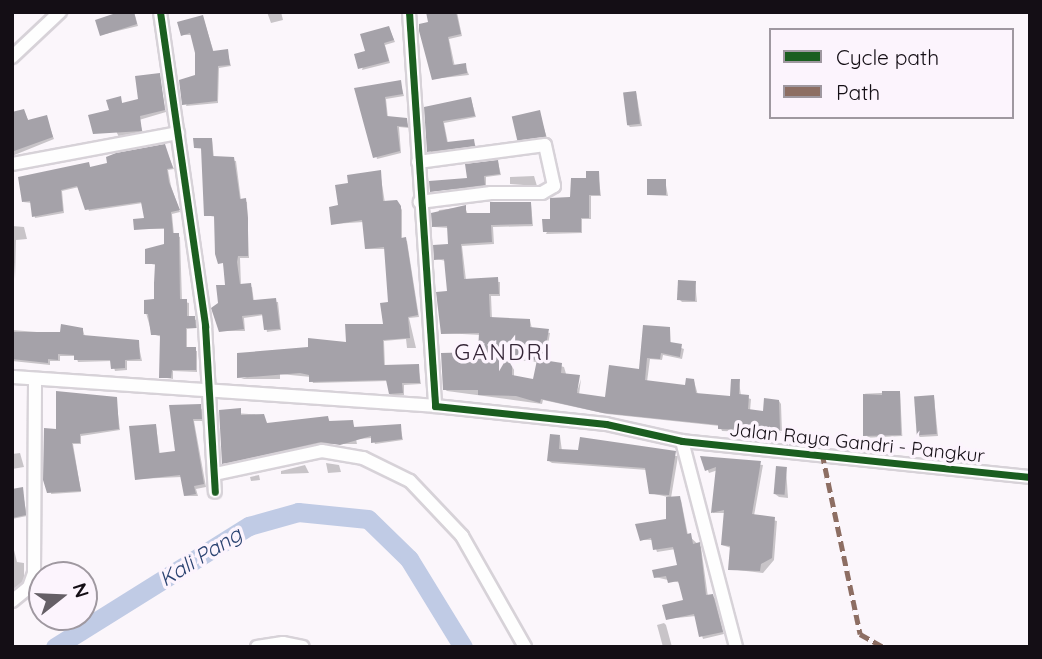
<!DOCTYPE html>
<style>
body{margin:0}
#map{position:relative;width:1042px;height:659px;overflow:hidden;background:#fbf6fb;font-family:Quicksand,sans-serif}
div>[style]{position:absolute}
.shadow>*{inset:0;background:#0003;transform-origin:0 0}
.river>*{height:19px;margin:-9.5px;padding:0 9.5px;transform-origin:9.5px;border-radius:9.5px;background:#c0cbe5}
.building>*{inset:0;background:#a5a2a9;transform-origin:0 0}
.roads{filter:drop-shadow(2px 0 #d7d2d8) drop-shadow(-2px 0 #d7d2d8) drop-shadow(0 2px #d7d2d8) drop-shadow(0 -2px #d7d2d8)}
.minor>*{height:12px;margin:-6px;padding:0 6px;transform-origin:6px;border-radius:6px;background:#fefefe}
.quiet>*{height:5px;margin-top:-2.5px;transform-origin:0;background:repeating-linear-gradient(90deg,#8d6e63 0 10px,transparent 0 15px)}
.cycleway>*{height:7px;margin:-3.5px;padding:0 3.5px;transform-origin:3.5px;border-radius:3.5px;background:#1b5e20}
span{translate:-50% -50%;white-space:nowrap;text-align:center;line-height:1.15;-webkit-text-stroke:7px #fcf4fd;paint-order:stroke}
.street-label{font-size:19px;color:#140e15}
.water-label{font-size:21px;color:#2b4371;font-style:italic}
.quarter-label{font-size:23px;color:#352637;letter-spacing:2px}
.frame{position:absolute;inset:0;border:14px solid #140e15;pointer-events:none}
.legend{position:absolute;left:769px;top:28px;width:245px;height:91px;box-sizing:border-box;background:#fcf4fd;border:2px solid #9f98a0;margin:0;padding:9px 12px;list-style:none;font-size:21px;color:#140e15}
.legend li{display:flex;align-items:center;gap:14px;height:35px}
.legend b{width:35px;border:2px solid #9f98a0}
.north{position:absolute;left:28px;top:561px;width:70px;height:70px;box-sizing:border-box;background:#fcf4fd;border:2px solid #9f98a0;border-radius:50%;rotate:72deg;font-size:19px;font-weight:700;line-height:28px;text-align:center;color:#140e15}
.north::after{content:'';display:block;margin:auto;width:24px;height:32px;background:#655f66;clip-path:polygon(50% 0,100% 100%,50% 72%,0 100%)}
</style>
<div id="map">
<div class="shadow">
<div style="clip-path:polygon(134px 12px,138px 26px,101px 35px)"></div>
<div style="clip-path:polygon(267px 12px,281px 12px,283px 20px,271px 23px)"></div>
<div style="clip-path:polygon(428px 12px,457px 12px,462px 36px,449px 39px,455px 67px,465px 65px,469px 75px,433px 79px)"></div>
<div style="clip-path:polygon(203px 17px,214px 53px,227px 51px,231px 66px,219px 68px,218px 103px,186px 106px,196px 76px,197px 53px,192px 35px,183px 35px)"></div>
<div style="clip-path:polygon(389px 28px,395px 42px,385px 45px,390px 63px,362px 70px,367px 52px)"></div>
<div style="clip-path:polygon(159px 75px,166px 112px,139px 120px,143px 133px,119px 137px,116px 131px,94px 133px,120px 98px,123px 105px,140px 100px)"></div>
<div style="clip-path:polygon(400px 82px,404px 96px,386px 99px,388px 118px,406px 120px,409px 128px,399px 127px,401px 153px,377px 159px,356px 90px)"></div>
<div style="clip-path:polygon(636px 92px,642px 126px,630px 127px,628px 125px)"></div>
<div style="clip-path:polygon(471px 99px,476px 117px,444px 123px,448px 143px,473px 140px,476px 147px,431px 153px,426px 108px)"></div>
<div style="clip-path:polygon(24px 111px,29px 122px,46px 117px,54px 139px,12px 156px,12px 114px)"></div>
<div style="clip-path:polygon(539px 112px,547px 138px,521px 141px,519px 139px)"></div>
<div style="clip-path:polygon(212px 140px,214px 158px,236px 161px,241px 200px,247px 202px,249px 258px,240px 258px,241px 286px,252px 287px,254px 302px,278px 302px,281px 330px,267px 332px,264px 315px,244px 318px,245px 331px,220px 331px,219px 304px,227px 286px,216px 217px,205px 215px,203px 149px,195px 148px)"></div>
<div style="clip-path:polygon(164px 146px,174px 169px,168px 170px,171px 186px,180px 212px,172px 214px,174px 235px,180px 237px,182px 301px,189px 303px,189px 318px,196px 320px,197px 328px,187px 329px,187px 349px,197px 351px,197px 372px,173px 371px,173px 379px,161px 377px,162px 337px,152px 334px,146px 313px,155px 300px,156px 265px,147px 263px,166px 245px,166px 229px,136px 229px,146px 219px,143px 203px,89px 211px,79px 187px,62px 191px,64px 213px,35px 218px,32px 203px,23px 202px,89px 164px,91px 169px)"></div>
<div style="clip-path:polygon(498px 162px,501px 175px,486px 177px,486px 187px,431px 191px,469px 180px)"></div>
<div style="clip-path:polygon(380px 172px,385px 203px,399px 204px,402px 210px,402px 239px,407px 241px,419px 317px,409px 318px,416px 348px,407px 348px,406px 339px,384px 341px,385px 367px,418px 366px,421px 384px,404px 385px,404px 395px,390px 395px,388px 381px,313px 383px,311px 377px,280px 374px,280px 379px,241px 379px,347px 344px,385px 325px,390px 304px,386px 249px,366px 249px,364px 222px,333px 224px,350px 184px)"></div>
<div style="clip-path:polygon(598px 173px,601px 196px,591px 196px,591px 219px,582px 219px,582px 233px,546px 234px,552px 221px)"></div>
<div style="clip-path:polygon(534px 176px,537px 186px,510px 184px,510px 177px)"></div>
<div style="clip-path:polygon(665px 180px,668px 196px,649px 195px)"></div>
<div style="clip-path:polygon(evenodd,531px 204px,533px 226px,493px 227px,494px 244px,462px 246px,466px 280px,500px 282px,500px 296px,491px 296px,492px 319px,530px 320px,532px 329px,550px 333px,545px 362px,564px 367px,574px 401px,581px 379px,579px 395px,607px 399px,640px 370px,645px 327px,670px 328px,671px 344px,684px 349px,682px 359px,663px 355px,662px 360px,650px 359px,647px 382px,687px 387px,694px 381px,698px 395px,731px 398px,739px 381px,741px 396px,751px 399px,750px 411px,765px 412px,779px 401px,781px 404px,782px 433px,722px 431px,720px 426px,607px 414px,543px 400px,542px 404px,447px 391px,444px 389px,479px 354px,481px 335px,443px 333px,449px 293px,446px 261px,436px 259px,450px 245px,449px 228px,434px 227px,439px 210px,465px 207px,468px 215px,486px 215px,531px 204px,514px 360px,538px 362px,535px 381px,514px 377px,514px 360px)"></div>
<div style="clip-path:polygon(12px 226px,24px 227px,27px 239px,16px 240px,15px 280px)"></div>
<div style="clip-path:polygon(695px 282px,697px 302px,682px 302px,680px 300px)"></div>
<div style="clip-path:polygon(12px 330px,62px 334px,83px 330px,85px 337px,138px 342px,142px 361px,127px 361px,127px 370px,115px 371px,112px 361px,78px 362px,76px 356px,60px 356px,60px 361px,50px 361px,50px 365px,12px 361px)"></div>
<div style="left:900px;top:392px;width:44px;height:35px;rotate:87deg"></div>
<div style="clip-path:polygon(934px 397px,938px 436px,920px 437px,918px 435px)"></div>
<div style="clip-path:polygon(116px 399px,120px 430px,81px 436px,81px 444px,73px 444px,81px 492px,51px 494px,58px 430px)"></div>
<div style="clip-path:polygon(171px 406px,203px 409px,204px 421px,194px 421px,206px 487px,196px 489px,198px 496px,185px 496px,182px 477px,137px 479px,156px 426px,160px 455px,177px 453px)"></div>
<div style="clip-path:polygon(221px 412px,263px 415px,267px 425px,328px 418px,330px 422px,352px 422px,355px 428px,400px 426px,403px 440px,375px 444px,373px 438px,356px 439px,357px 444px,324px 444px,226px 465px)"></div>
<div style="clip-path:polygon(560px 436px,562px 451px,678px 456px,671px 498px,681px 500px,688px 535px,701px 547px,708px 597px,715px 598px,724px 634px,703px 639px,696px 616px,667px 619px,685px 602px,681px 583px,655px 577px,679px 566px,676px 549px,657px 552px,653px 540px,642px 540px,668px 520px,668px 497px,650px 493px,647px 470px,552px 463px,549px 461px)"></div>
<div style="clip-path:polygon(20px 453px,24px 467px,12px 469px,12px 454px)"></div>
<div style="clip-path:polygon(703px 458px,763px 465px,754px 516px,777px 521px,774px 560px,763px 573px,729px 569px,731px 548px,722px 545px,726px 513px,713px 513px,718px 470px,709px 473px)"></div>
<div style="clip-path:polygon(326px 463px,339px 465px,341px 472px,328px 473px)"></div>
<div style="clip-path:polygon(305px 465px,309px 473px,281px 474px,281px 471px)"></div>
<div style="clip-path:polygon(786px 469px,788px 498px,779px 497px,775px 494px)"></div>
<div style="clip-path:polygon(259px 475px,260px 480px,251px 481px,250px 477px)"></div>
<div style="clip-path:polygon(22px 489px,27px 516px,12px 519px,12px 491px)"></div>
<div style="clip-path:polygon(12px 542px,17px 562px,24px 563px,24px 582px,12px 593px)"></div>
<div style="clip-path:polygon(664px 623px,666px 625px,672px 647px,663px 647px,657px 625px)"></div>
</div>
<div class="river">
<div style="left:55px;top:647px;width:229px;rotate:-32deg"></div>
<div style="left:249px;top:526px;width:51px;rotate:-15.9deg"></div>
<div style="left:298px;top:512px;width:70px;rotate:5.7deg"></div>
<div style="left:368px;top:519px;width:57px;rotate:44.3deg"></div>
<div style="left:409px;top:559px;width:103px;rotate:58.5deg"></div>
</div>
<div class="building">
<div style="clip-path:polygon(119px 12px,134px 12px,137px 24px,100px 36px,95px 20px)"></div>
<div style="clip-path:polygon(426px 12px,456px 12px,461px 34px,448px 37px,453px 65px,466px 63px,467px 73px,432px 80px,419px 31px,419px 24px,428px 22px)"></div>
<div style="clip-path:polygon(203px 15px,213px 51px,228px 49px,230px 65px,218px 66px,217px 101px,182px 105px,179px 80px,195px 75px,195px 53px,190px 33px,181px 36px,177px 22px)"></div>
<div style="clip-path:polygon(389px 26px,394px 40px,384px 43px,389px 61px,358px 69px,354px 54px,365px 51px,360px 34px)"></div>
<div style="clip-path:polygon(160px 73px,165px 110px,140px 116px,142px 131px,93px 134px,88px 115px,109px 110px,106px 100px,121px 96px,122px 103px,138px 99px,135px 76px)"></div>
<div style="clip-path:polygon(401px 80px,403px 94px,385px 97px,387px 116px,407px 118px,408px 127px,397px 126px,400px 151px,373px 158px,354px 88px)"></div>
<div style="left:636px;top:91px;width:33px;height:13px;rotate:83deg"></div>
<div style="clip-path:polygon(471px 97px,475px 116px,443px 121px,447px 142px,474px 139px,475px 146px,427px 152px,424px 107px)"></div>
<div style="clip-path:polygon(24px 109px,28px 120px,47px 115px,53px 137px,14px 151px,12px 112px)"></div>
<div style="left:540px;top:110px;width:27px;height:29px;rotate:77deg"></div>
<div style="clip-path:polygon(193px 138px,212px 138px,213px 156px,234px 157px,240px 199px,246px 198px,248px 218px,248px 256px,238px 256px,237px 262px,240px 284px,251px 283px,253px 300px,276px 298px,280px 329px,264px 330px,262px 314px,242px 316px,244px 329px,219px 332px,211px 308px,218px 303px,216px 285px,225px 285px,223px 263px,218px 264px,215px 254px,214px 216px,204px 216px,201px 148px,194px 148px)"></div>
<div style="clip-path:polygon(165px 144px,173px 168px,167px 169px,169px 182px,180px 210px,171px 212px,173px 233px,179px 233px,180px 299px,187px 299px,187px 316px,195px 316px,196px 328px,186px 328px,186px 347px,196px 347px,196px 370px,172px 370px,171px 378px,159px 378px,160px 335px,151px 335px,148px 314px,144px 314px,144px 300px,154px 299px,154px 283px,155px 264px,145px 264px,145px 249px,164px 244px,164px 228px,134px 230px,133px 219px,144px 218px,141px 202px,85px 210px,77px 186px,61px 190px,63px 211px,32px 217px,30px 201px,22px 202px,18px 177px,89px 162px,90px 167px,107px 163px,106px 157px,116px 153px)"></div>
<div style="clip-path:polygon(498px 160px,500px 174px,484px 176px,485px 185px,430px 192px,429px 181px,467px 178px,465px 164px)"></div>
<div style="clip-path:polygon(381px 170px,383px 201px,397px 200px,401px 206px,401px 238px,406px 237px,418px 315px,408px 317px,410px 338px,383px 340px,384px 365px,419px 364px,420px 383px,402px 383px,403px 393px,389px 394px,386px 380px,309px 382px,309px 375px,300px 373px,237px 378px,237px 353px,308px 347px,308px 338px,346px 342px,345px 324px,383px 324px,380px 303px,388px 302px,384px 247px,365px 249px,362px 220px,331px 225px,329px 207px,338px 205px,335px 185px,348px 183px,347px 175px)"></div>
<div style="clip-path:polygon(586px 171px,599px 171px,600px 195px,589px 195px,589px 218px,581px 218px,581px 232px,543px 232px,542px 219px,550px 219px,550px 198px,570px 197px,571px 178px,586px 178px)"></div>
<div style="left:647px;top:179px;width:19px;height:16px"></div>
<div style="clip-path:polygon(evenodd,490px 202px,531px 202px,532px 224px,491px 225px,492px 242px,461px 244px,464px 279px,498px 277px,499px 294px,489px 294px,490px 317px,530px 319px,530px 327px,549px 329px,543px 360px,562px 363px,561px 373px,580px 375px,577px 393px,605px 397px,609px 365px,639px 369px,643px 325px,670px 327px,670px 342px,682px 344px,680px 357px,661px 353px,660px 359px,647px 358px,645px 380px,685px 385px,686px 378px,694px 379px,696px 393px,730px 396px,731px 379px,740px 379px,739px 394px,749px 395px,748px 409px,763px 411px,764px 398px,779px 400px,780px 431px,718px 429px,718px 425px,603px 413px,541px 399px,540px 403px,516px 396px,478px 395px,478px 390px,443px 390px,441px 353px,478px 352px,479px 333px,441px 334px,436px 292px,447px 291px,445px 270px,444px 259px,434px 260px,433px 245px,448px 244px,447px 226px,432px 227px,431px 213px,466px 205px,466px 213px,490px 213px,490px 202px,512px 358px,537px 360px,533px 379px,512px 375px,512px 358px)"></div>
<div style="left:678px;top:280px;width:18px;height:20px;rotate:3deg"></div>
<div style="clip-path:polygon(61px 324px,83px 328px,83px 335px,139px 340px,140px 359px,125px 360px,125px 368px,111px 369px,110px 360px,74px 360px,74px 355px,58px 354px,58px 360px,48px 359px,48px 363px,12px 359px,12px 332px,60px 332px)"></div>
<div style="clip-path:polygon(56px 391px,117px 397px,119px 429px,80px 434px,80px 443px,72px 443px,81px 491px,47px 493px,43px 480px,44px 428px,56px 429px)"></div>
<div style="clip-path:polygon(882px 391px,900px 391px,901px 435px,863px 436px,863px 394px,882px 395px)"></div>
<div style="left:934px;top:395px;width:39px;height:20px;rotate:86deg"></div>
<div style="clip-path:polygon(201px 404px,202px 419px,193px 419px,204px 484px,194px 486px,196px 494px,184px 496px,180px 475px,135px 480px,129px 426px,156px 424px,159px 453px,175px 451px,169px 405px)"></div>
<div style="clip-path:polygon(241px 408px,241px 415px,264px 414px,267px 423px,328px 416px,329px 421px,353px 420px,354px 427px,401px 424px,402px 439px,371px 443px,371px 436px,340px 445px,321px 442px,222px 464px,219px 410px)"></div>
<div style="clip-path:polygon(550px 434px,560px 435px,559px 449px,578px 450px,580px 437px,676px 451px,669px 495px,649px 494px,645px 468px,547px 461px)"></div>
<div style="clip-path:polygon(700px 456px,761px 461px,752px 514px,775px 517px,772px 558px,761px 564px,760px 571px,728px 570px,730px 546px,721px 545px,724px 510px,711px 513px,716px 467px,705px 471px)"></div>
<div style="left:776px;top:466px;width:11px;height:28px;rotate:5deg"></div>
<div style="clip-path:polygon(23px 487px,26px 515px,12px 518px,12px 489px)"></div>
<div style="clip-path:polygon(680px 496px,687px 534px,691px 533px,693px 544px,700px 542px,706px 595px,713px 594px,723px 632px,699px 637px,694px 614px,666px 620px,662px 605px,683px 600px,678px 581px,668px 583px,666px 576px,654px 578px,652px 570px,677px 565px,673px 547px,653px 550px,651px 538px,640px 541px,635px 524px,666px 519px,666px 497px)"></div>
</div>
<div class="roads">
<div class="minor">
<div style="left:160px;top:12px;width:317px;rotate:81.8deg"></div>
<div style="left:205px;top:326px;width:166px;rotate:86.6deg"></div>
<div style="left:409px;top:12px;width:395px;rotate:86.2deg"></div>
<div style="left:435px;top:406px;width:172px;rotate:6deg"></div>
<div style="left:606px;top:424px;width:78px;rotate:12.6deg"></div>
<div style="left:682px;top:441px;width:350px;rotate:5.9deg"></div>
<div style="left:12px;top:57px;width:66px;rotate:-43.2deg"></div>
<div style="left:418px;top:162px;width:128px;rotate:-7.6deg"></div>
<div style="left:545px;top:145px;width:42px;rotate:77.6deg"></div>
<div style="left:554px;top:186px;width:14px;rotate:150deg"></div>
<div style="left:542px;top:193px;width:51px;rotate:180deg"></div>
<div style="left:491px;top:193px;width:72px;rotate:172.8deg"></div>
<div style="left:12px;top:164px;width:169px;rotate:-10.6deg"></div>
<div style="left:12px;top:377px;width:424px;rotate:3.9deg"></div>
<div style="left:682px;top:441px;width:213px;rotate:75.3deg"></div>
<div style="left:215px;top:474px;width:109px;rotate:-12.1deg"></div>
<div style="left:322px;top:451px;width:42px;rotate:9.7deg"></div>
<div style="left:363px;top:458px;width:52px;rotate:26.1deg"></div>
<div style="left:410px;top:481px;width:76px;rotate:46.6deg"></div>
<div style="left:462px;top:536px;width:128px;rotate:60.4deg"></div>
<div style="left:12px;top:601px;width:22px;rotate:-39deg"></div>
<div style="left:29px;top:587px;width:15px;rotate:-70deg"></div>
<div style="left:34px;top:573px;width:193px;rotate:-89.7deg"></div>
<div style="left:257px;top:647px;width:26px;rotate:-9deg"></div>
<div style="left:283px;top:643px;width:20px;rotate:11deg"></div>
</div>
</div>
<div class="quiet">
<div style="left:822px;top:453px;width:185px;rotate:78.1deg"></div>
<div style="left:860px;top:634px;width:26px;rotate:29deg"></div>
</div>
<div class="cycleway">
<div style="left:160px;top:12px;width:317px;rotate:81.8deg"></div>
<div style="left:205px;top:326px;width:166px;rotate:86.6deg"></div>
<div style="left:409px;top:12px;width:395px;rotate:86.2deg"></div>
<div style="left:435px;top:406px;width:172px;rotate:6deg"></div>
<div style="left:606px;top:424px;width:78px;rotate:12.6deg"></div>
<div style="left:682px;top:441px;width:350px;rotate:5.9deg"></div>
</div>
<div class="street-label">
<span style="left:857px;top:443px;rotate:6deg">Jalan Raya Gandri - Pangkur</span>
</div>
<div class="water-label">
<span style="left:200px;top:556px;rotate:-32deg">Kali Pang</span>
</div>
<div class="quarter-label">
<span style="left:503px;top:352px">GANDRI</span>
</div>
<div class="frame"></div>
<ul class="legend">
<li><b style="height:9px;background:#1b5e20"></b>Cycle path</li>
<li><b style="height:9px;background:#8d6e63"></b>Path</li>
</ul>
<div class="north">N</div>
</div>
